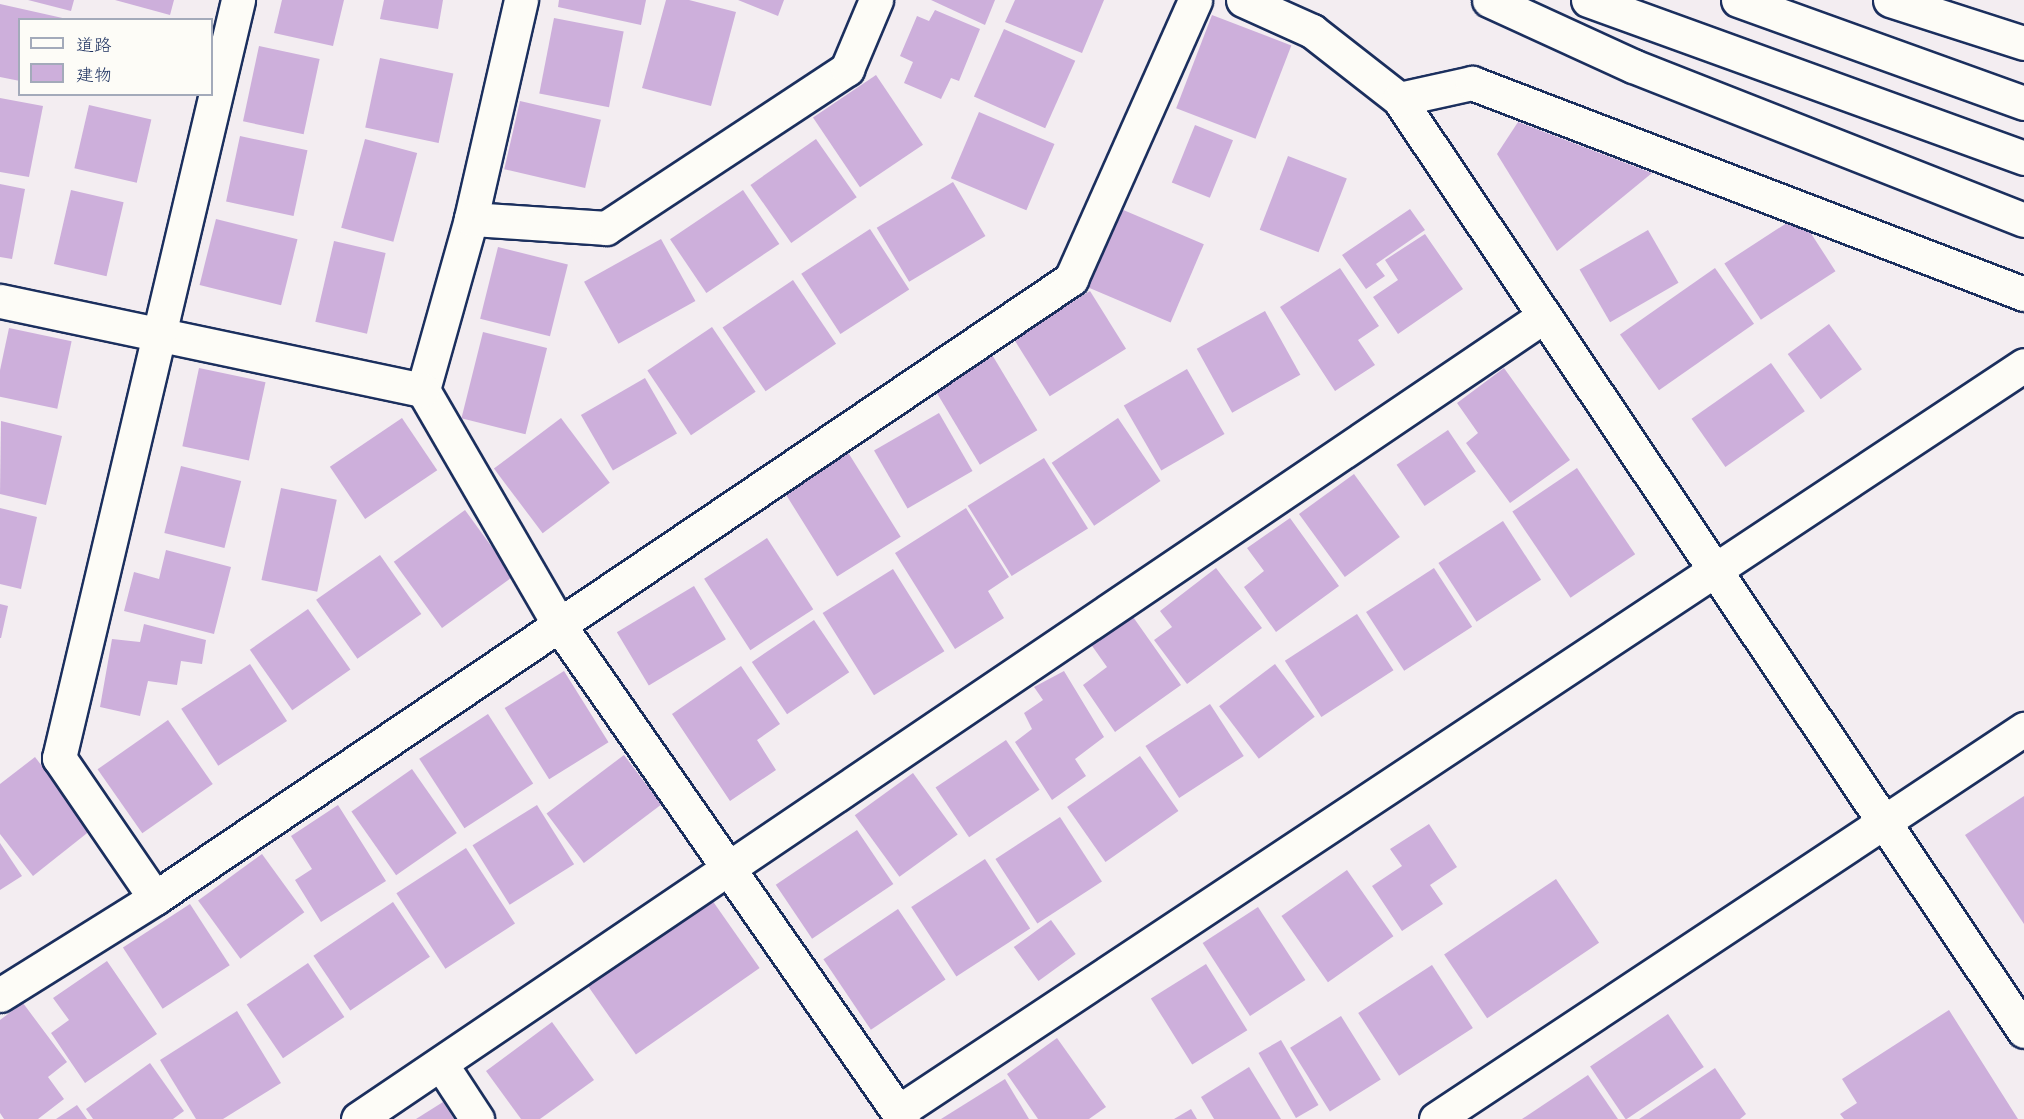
<!DOCTYPE html>
<meta charset="utf-8">
<style>
body{margin:0}
#map{position:relative;width:2024px;height:1119px;overflow:hidden;background:#f3edf1;font-family:"Shantell Sans","Klee One",sans-serif}
div>[style]{position:absolute}
.building>*{inset:0;background:#cdafdb;transform-origin:0 0}
.roads{filter:drop-shadow(2px 0 #1b2f5e) drop-shadow(-2px 0 #1b2f5e) drop-shadow(0 2px #1b2f5e) drop-shadow(0 -2px #1b2f5e)}
.minor>*{height:33px;margin:-16.5px;padding:0 16.5px;transform-origin:16.5px;border-radius:16.5px;background:#fdfcf7}
span{translate:-50% -50%;white-space:nowrap;text-align:center;line-height:1.15;-webkit-text-stroke:4.5px #fdfcf7;paint-order:stroke}
.legend{position:absolute;left:18px;top:18px;width:195px;height:78px;box-sizing:border-box;background:#fdfcf7;border:2px solid #a3aaba;margin:0;padding:8px 10px;list-style:none;font-size:18px;color:#1b2f5e}
.legend li{display:flex;align-items:center;gap:12px;height:30px}
.legend b{width:30px;border:2px solid #a3aaba}
</style>
<div id="map">
<div class="building">
<div style="clip-path:polygon(28px 0,74px 0,71px 11px)"></div>
<div style="clip-path:polygon(115px 0,174px 0,170px 15px)"></div>
<div style="clip-path:polygon(282px 0,344px 0,333px 46px,274px 33px)"></div>
<div style="clip-path:polygon(384px 0,443px 0,438px 29px,380px 19px)"></div>
<div style="clip-path:polygon(559px 0,646px 0,641px 25px,558px 7px)"></div>
<div style="clip-path:polygon(666px 0,689px 0,736px 12px,711px 106px,642px 88px)"></div>
<div style="clip-path:polygon(738px 0,784px 0,778px 16px)"></div>
<div style="clip-path:polygon(931px 0,995px 0,985px 25px)"></div>
<div style="clip-path:polygon(1015px 0,1104px 0,1082px 53px,1005px 22px)"></div>
<div style="clip-path:polygon(0 4px,67px 19px,20px 20px,20px 81px,0 77px)"></div>
<div style="clip-path:polygon(935px 10px,980px 29px,959px 81px,951px 78px,941px 99px,904px 83px,913px 62px,900px 56px,917px 16px,929px 21px)"></div>
<div style="left:1212px;top:15px;width:85px;height:100px;rotate:21deg"></div>
<div style="left:554px;top:18px;width:71px;height:77px;rotate:11deg"></div>
<div style="left:1004px;top:29px;width:78px;height:74px;rotate:24deg"></div>
<div style="left:259px;top:46px;width:62px;height:77px;rotate:12deg"></div>
<div style="left:380px;top:58px;width:75px;height:71px;rotate:12deg"></div>
<div style="left:876px;top:75px;width:84px;height:76px;rotate:56deg"></div>
<div style="clip-path:polygon(0 98px,43px 106px,29px 177px,0 172px)"></div>
<div style="left:520px;top:101px;width:83px;height:70px;rotate:13deg"></div>
<div style="left:89px;top:105px;width:64px;height:65px;rotate:13deg"></div>
<div style="left:979px;top:112px;width:82px;height:72px;rotate:23deg"></div>
<div style="clip-path:polygon(1518px 122px,1652px 173px,1557px 251px,1497px 154px)"></div>
<div style="left:1195px;top:125px;width:41px;height:62px;rotate:22deg"></div>
<div style="left:240px;top:136px;width:69px;height:67px;rotate:12deg"></div>
<div style="left:365px;top:139px;width:54px;height:92px;rotate:15deg"></div>
<div style="left:816px;top:139px;width:71px;height:80px;rotate:55deg"></div>
<div style="left:1288px;top:156px;width:63px;height:79px;rotate:21deg"></div>
<div style="left:953px;top:182px;width:63px;height:89px;rotate:59deg"></div>
<div style="clip-path:polygon(0 184px,25px 189px,12px 259px,0 257px)"></div>
<div style="left:71px;top:190px;width:54px;height:76px;rotate:13deg"></div>
<div style="left:743px;top:190px;width:65px;height:88px;rotate:56deg"></div>
<div style="left:1121px;top:209px;width:90px;height:85px;rotate:23deg"></div>
<div style="clip-path:polygon(1410px 209px,1425px 230px,1376px 264px,1385px 276px,1366px 289px,1342px 255px)"></div>
<div style="left:1799px;top:215px;width:67px;height:89px;rotate:57deg"></div>
<div style="left:216px;top:219px;width:84px;height:68px;rotate:14deg"></div>
<div style="left:870px;top:229px;width:72px;height:82px;rotate:57deg"></div>
<div style="left:1648px;top:230px;width:61px;height:79px;rotate:60deg"></div>
<div style="clip-path:polygon(1425px 234px,1463px 289px,1398px 334px,1373px 297px,1398px 280px,1385px 260px)"></div>
<div style="left:661px;top:239px;width:71px;height:88px;rotate:61deg"></div>
<div style="left:334px;top:241px;width:53px;height:83px;rotate:13deg"></div>
<div style="left:498px;top:247px;width:72px;height:74px;rotate:14deg"></div>
<div style="clip-path:polygon(1340px 268px,1379px 326px,1358px 340px,1375px 365px,1335px 391px,1280px 307px)"></div>
<div style="left:1715px;top:268px;width:68px;height:116px;rotate:55deg"></div>
<div style="left:793px;top:280px;width:77px;height:85px;rotate:56deg"></div>
<div style="left:1090px;top:291px;width:68px;height:90px;rotate:58deg"></div>
<div style="left:1265px;top:311px;width:73px;height:78px;rotate:61deg"></div>
<div style="left:1829px;top:324px;width:56px;height:51px;rotate:54deg"></div>
<div style="left:712px;top:327px;width:78px;height:78px;rotate:56deg"></div>
<div style="left:9px;top:328px;width:64px;height:69px;rotate:12deg"></div>
<div style="left:483px;top:332px;width:66px;height:89px;rotate:14deg"></div>
<div style="left:991px;top:353px;width:90px;height:67px;rotate:59deg"></div>
<div style="left:1771px;top:363px;width:59px;height:97px;rotate:55deg"></div>
<div style="left:199px;top:368px;width:68px;height:80px;rotate:12deg"></div>
<div style="clip-path:polygon(1504px 368px,1570px 460px,1510px 503px,1466px 443px,1478px 433px,1457px 403px)"></div>
<div style="left:1187px;top:369px;width:75px;height:73px;rotate:60deg"></div>
<div style="left:645px;top:378px;width:64px;height:74px;rotate:60deg"></div>
<div style="left:939px;top:413px;width:67px;height:75px;rotate:60deg"></div>
<div style="left:402px;top:418px;width:63px;height:87px;rotate:56deg"></div>
<div style="left:561px;top:418px;width:81px;height:84px;rotate:53deg"></div>
<div style="left:1118px;top:418px;width:76px;height:80px;rotate:56deg"></div>
<div style="clip-path:polygon(1px 421px,62px 436px,46px 505px,0 494px)"></div>
<div style="left:1448px;top:430px;width:50px;height:62px;rotate:56deg"></div>
<div style="left:844px;top:446px;width:107px;height:75px;rotate:58deg"></div>
<div style="left:1044px;top:458px;width:83px;height:90px;rotate:58deg"></div>
<div style="left:181px;top:466px;width:62px;height:69px;rotate:14deg"></div>
<div style="left:1577px;top:468px;width:104px;height:78px;rotate:56deg"></div>
<div style="left:1354px;top:474px;width:78px;height:68px;rotate:54deg"></div>
<div style="left:281px;top:488px;width:57px;height:94px;rotate:12deg"></div>
<div style="clip-path:polygon(0 508px,37px 517px,21px 589px,0 584px)"></div>
<div style="clip-path:polygon(966px 508px,1009px 577px,988px 591px,1004px 618px,955px 649px,895px 553px)"></div>
<div style="left:465px;top:510px;width:82px;height:88px;rotate:54deg"></div>
<div style="clip-path:polygon(1290px 518px,1339px 586px,1276px 632px,1244px 587px,1264px 571px,1247px 548px)"></div>
<div style="left:1503px;top:521px;width:70px;height:77px;rotate:57deg"></div>
<div style="left:767px;top:538px;width:85px;height:75px;rotate:57deg"></div>
<div style="clip-path:polygon(166px 550px,231px 567px,214px 634px,124px 611px,134px 572px,159px 579px)"></div>
<div style="left:380px;top:555px;width:72px;height:78px;rotate:55deg"></div>
<div style="clip-path:polygon(1216px 568px,1262px 628px,1187px 684px,1154px 640px,1172px 627px,1160px 611px)"></div>
<div style="left:1434px;top:568px;width:70px;height:81px;rotate:57deg"></div>
<div style="left:893px;top:569px;width:97px;height:83px;rotate:58deg"></div>
<div style="left:694px;top:586px;width:62px;height:90px;rotate:59deg"></div>
<div style="clip-path:polygon(0 604px,8px 606px,1px 638px,0 638px)"></div>
<div style="left:308px;top:609px;width:74px;height:71px;rotate:55deg"></div>
<div style="clip-path:polygon(1131px 614px,1181px 685px,1115px 732px,1083px 685px,1107px 667px,1090px 643px)"></div>
<div style="left:1357px;top:614px;width:67px;height:86px;rotate:57deg"></div>
<div style="left:814px;top:620px;width:63px;height:75px;rotate:56deg"></div>
<div style="clip-path:polygon(144px 624px,206px 640px,202px 664px,181px 661px,177px 685px,148px 681px,140px 716px,100px 707px,112px 639px,140px 642px)"></div>
<div style="left:250px;top:664px;width:68px;height:82px;rotate:57deg"></div>
<div style="left:1275px;top:664px;width:66px;height:70px;rotate:53deg"></div>
<div style="clip-path:polygon(741px 666px,780px 724px,757px 740px,776px 770px,730px 801px,672px 714px)"></div>
<div style="left:564px;top:671px;width:84px;height:70px;rotate:58deg"></div>
<div style="clip-path:polygon(1064px 671px,1104px 737px,1075px 759px,1086px 776px,1052px 800px,1015px 742px,1032px 729px,1024px 713px,1043px 700px,1034px 687px)"></div>
<div style="left:1210px;top:704px;width:62px;height:77px;rotate:57deg"></div>
<div style="left:488px;top:714px;width:83px;height:82px;rotate:57deg"></div>
<div style="left:168px;top:720px;width:78px;height:86px;rotate:55deg"></div>
<div style="left:1006px;top:740px;width:60px;height:85px;rotate:56deg"></div>
<div style="left:624px;top:755px;width:62px;height:97px;rotate:53deg"></div>
<div style="left:1140px;top:756px;width:67px;height:89px;rotate:55deg"></div>
<div style="clip-path:polygon(35px 757px,91px 830px,33px 876px,0 834px,0 784px)"></div>
<div style="left:412px;top:769px;width:78px;height:74px;rotate:55deg"></div>
<div style="left:913px;top:773px;width:76px;height:72px;rotate:54deg"></div>
<div style="clip-path:polygon(2024px 796px,2024px 924px,1965px 835px)"></div>
<div style="clip-path:polygon(338px 805px,386px 881px,321px 922px,295px 880px,312px 869px,291px 836px)"></div>
<div style="left:537px;top:805px;width:70px;height:76px;rotate:58deg"></div>
<div style="left:1060px;top:817px;width:77px;height:77px;rotate:57deg"></div>
<div style="clip-path:polygon(1429px 824px,1457px 867px,1430px 885px,1443px 904px,1402px 931px,1372px 886px,1402px 866px,1390px 849px)"></div>
<div style="left:857px;top:830px;width:65px;height:98px;rotate:56deg"></div>
<div style="clip-path:polygon(0 843px,22px 876px,0 890px)"></div>
<div style="left:466px;top:848px;width:90px;height:83px;rotate:57deg"></div>
<div style="left:262px;top:854px;width:72px;height:79px;rotate:54deg"></div>
<div style="left:985px;top:859px;width:83px;height:88px;rotate:57deg"></div>
<div style="left:1347px;top:870px;width:81px;height:80px;rotate:55deg"></div>
<div style="left:1556px;top:879px;width:77px;height:135px;rotate:56deg"></div>
<div style="left:712px;top:900px;width:83px;height:151px;rotate:55deg"></div>
<div style="left:393px;top:902px;width:66px;height:96px;rotate:56deg"></div>
<div style="left:190px;top:904px;width:73px;height:80px;rotate:57deg"></div>
<div style="left:1258px;top:907px;width:87px;height:66px;rotate:57deg"></div>
<div style="left:898px;top:909px;width:85px;height:90px;rotate:56deg"></div>
<div style="left:1051px;top:920px;width:42px;height:46px;rotate:54deg"></div>
<div style="clip-path:polygon(107px 961px,157px 1034px,85px 1083px,51px 1033px,69px 1020px,53px 998px)"></div>
<div style="left:308px;top:963px;width:65px;height:74px;rotate:56deg"></div>
<div style="left:1206px;top:964px;width:78px;height:65px;rotate:58deg"></div>
<div style="left:1432px;top:965px;width:75px;height:88px;rotate:57deg"></div>
<div style="clip-path:polygon(23px 1003px,67px 1062px,48px 1077px,64px 1099px,38px 1119px,4px 1119px,0 1113px,0 1020px)"></div>
<div style="clip-path:polygon(1949px 1010px,2018px 1119px,1844px 1119px,1840px 1114px,1857px 1103px,1842px 1079px)"></div>
<div style="clip-path:polygon(237px 1011px,281px 1083px,223px 1119px,196px 1119px,160px 1060px)"></div>
<div style="left:1668px;top:1014px;width:64px;height:94px;rotate:56deg"></div>
<div style="left:1341px;top:1016px;width:75px;height:60px;rotate:58deg"></div>
<div style="clip-path:polygon(552px 1022px,594px 1080px,540px 1119px,521px 1119px,486px 1071px)"></div>
<div style="clip-path:polygon(1057px 1038px,1106px 1107px,1089px 1119px,1038px 1119px,1007px 1074px)"></div>
<div style="left:1281px;top:1040px;width:75px;height:26px;rotate:60deg"></div>
<div style="clip-path:polygon(150px 1063px,184px 1111px,173px 1119px,93px 1119px,86px 1109px)"></div>
<div style="clip-path:polygon(1249px 1067px,1281px 1119px,1214px 1119px,1201px 1097px)"></div>
<div style="clip-path:polygon(1715px 1068px,1746px 1114px,1740px 1119px,1639px 1119px)"></div>
<div style="clip-path:polygon(1588px 1075px,1618px 1119px,1522px 1119px)"></div>
<div style="clip-path:polygon(1005px 1079px,1029px 1119px,941px 1119px)"></div>
<div style="clip-path:polygon(443px 1102px,454px 1119px,416px 1119px)"></div>
<div style="clip-path:polygon(77px 1105px,87px 1119px,56px 1119px)"></div>
<div style="clip-path:polygon(1191px 1109px,1197px 1119px,1174px 1119px)"></div>
</div>
<div class="roads">
<div class="minor">
<div style="left:521px;top:0;width:225px;rotate:102.9deg"></div>
<div style="left:471px;top:219px;width:178px;rotate:105.7deg"></div>
<div style="left:423px;top:390px;width:272px;rotate:59.9deg"></div>
<div style="left:559px;top:625px;width:602px;rotate:55.15deg"></div>
<div style="left:1243px;top:0;width:76px;rotate:24.2deg"></div>
<div style="left:1312px;top:31px;width:110px;rotate:38deg"></div>
<div style="left:1399px;top:99px;width:1122px;rotate:56.15deg"></div>
<div style="left:1489px;top:0;width:158px;rotate:24.6deg"></div>
<div style="left:1633px;top:66px;width:420px;rotate:21.5deg"></div>
<div style="left:1588px;top:0;width:464px;rotate:19.9deg"></div>
<div style="left:1738px;top:0;width:304px;rotate:19.8deg"></div>
<div style="left:1890px;top:0;width:141px;rotate:17.8deg"></div>
<div style="left:1399px;top:99px;width:75px;rotate:-12.4deg"></div>
<div style="left:1472px;top:83px;width:591px;rotate:20.92deg"></div>
<div style="left:471px;top:219px;width:135px;rotate:3.8deg"></div>
<div style="left:606px;top:228px;width:289px;rotate:-33.4deg"></div>
<div style="left:847px;top:69px;width:75px;rotate:-67.2deg"></div>
<div style="left:0;top:301px;width:432px;rotate:11.9deg"></div>
<div style="left:155px;top:898px;width:170px;rotate:-124.4deg"></div>
<div style="left:59px;top:758px;width:779px;rotate:-76.71deg"></div>
<div style="left:0;top:995px;width:183px;rotate:-32deg"></div>
<div style="left:155px;top:898px;width:1106px;rotate:-34.05deg"></div>
<div style="left:1071px;top:279px;width:305px;rotate:-66deg"></div>
<div style="left:441px;top:1064px;width:66px;rotate:56.8deg"></div>
<div style="left:898px;top:1112px;width:1351px;rotate:-33.56deg"></div>
<div style="left:358px;top:1119px;width:1432px;rotate:-34.1deg"></div>
<div style="left:1436px;top:1119px;width:706px;rotate:-33.55deg"></div>
</div>
</div>
<ul class="legend">
<li><b style="height:8px;background:#fdfcf7"></b>道路</li>
<li><b style="height:16px;background:#cdafdb"></b>建物</li>
</ul>
</div>
